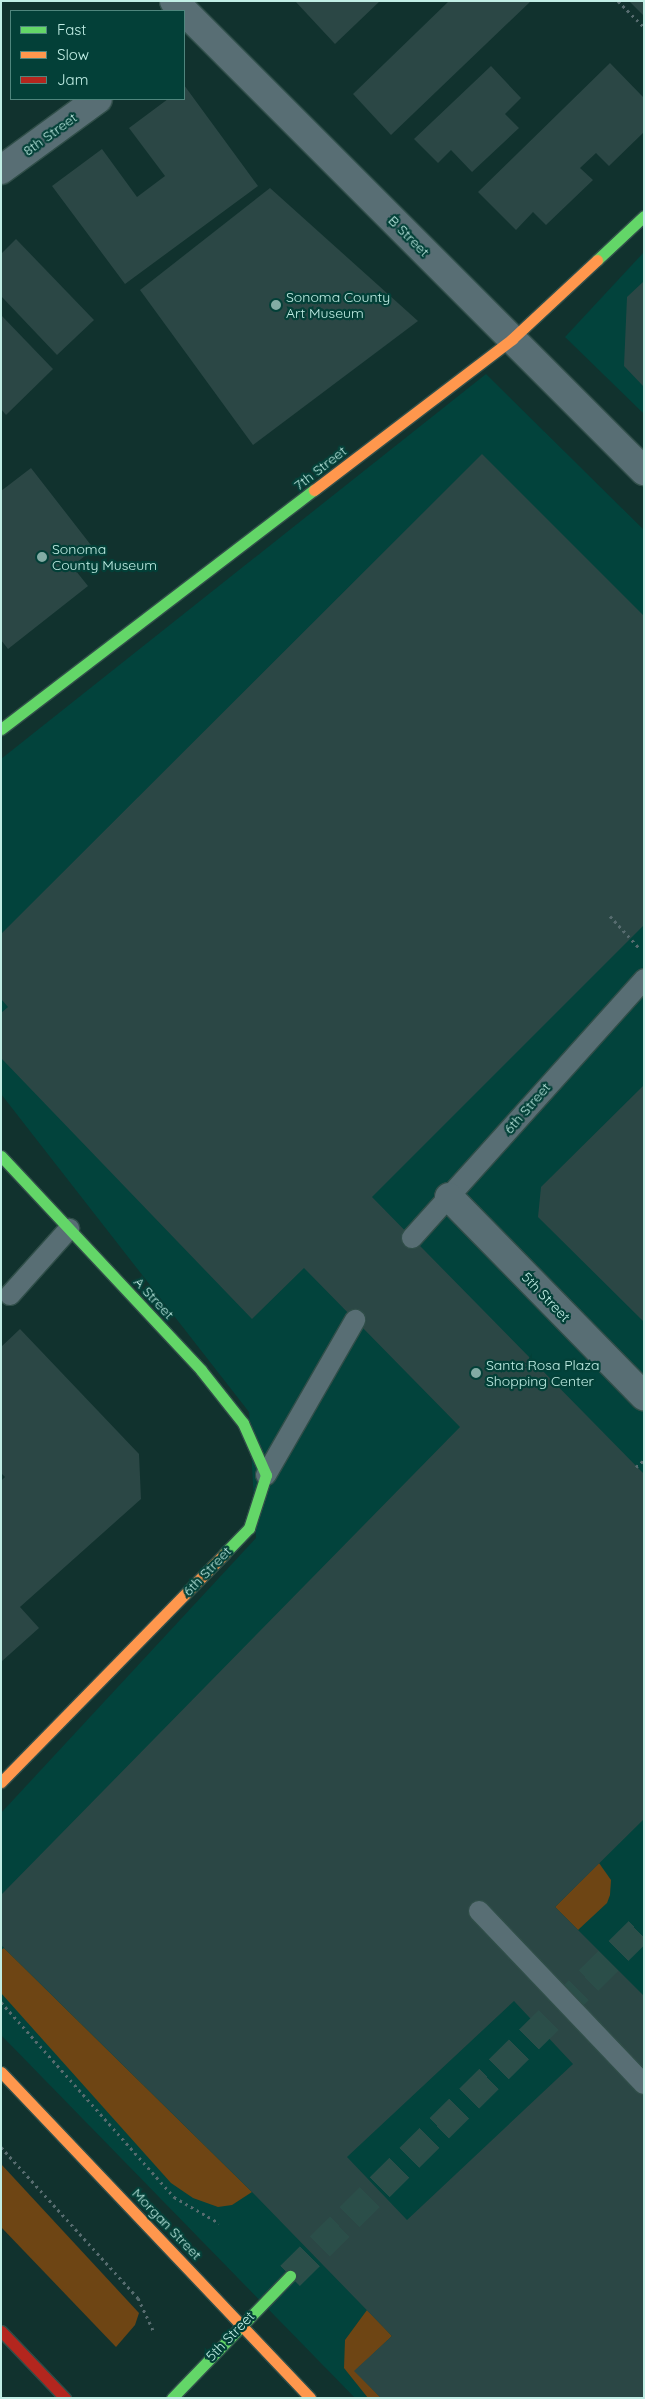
<!DOCTYPE html>
<style>
body{margin:0}
#map{position:relative;width:645px;height:2399px;overflow:hidden;background:#11322e;font-family:Quicksand,sans-serif}
div>[style]{position:absolute}
.built>*{inset:0;background:#02433c}
.green>*{inset:0;background:#6e4514}
.building>*{inset:0;background:#2b4745}
.secondary-tunnel>*{height:28px;margin-top:-14px;transform-origin:0;background:repeating-linear-gradient(90deg,#2b4e49 0 28px,transparent 0 42px)}
.path>*{height:3px;margin-top:-1.5px;transform-origin:0;background:repeating-linear-gradient(90deg,#576c6f 0 2.5px,transparent 0 6.5px)}
.roads{filter:drop-shadow(1px 0 #304e49) drop-shadow(-1px 0 #304e49) drop-shadow(0 1px #304e49) drop-shadow(0 -1px #304e49)}
.lane>*{height:20px;margin:-10px;padding:0 10px;transform-origin:10px;border-radius:10px;background:#586e74}
.street>*{height:28px;margin:-14px;padding:0 14px;transform-origin:14px;border-radius:14px;background:#586e74}
.fast>*{height:11px;margin:-5.5px;padding:0 5.5px;transform-origin:5.5px;border-radius:5.5px;background:#63d668}
.slow>*{height:11px;margin:-5.5px;padding:0 5.5px;transform-origin:5.5px;border-radius:5.5px;background:#ff974d}
.jam>*{height:11px;margin:-5.5px;padding:0 5.5px;transform-origin:5.5px;border-radius:5.5px;background:#b3261e}
.bridges{filter:drop-shadow(1px 0 #304e49) drop-shadow(-1px 0 #304e49) drop-shadow(0 1px #304e49) drop-shadow(0 -1px #304e49)}
.lane-bridge>*{height:20px;margin:-10px;padding:0 10px;transform-origin:10px;border-radius:10px;background:#586e74}
.dots>*{width:14px;height:14px;translate:-50% -50%;box-sizing:border-box;border:2px solid #034038;border-radius:50%}
span{translate:-50% -50%;white-space:nowrap;text-align:center;line-height:1.15;-webkit-text-stroke:4.5px #034038;paint-order:stroke}
.street-label{font-size:14px;color:#c1eee5}
.poi-label{font-size:14px;color:#c1eee5}
.left{translate:0 -50%;text-align:left}
.frame{position:absolute;inset:0;border:2px solid #c1eee5;pointer-events:none}
.legend{position:absolute;left:10px;top:10px;width:175px;height:90px;box-sizing:border-box;background:#034038;border:1px solid #4f867d;margin:0;padding:6px 9px;list-style:none;font-size:15px;color:#c1eee5}
.legend li{display:flex;align-items:center;gap:10px;height:25px}
.legend b{width:25px;border:1px solid #4f867d}
</style>
<div id="map">
<div class="built">
<div style="clip-path:polygon(644px 252px,644px 414px,565px 337px)"></div>
<div style="clip-path:polygon(486px 374px,644px 530px,644px 2398px,355px 2398px,1px 2035px,1px 1813px,256px 1538px,249px 1412px,1px 1094px,1px 759px)"></div>
</div>
<div class="green">
<div style="clip-path:polygon(599px 1863px,611px 1880px,610px 1895px,607px 1903px,578px 1930px,555px 1907px)"></div>
<div style="clip-path:polygon(4px 1948px,252px 2192px,232px 2205px,218px 2207px,193px 2198px,171px 2183px,1px 1993px,1px 1950px)"></div>
<div style="clip-path:polygon(1px 2164px,139px 2313px,135px 2325px,116px 2347px,1px 2227px)"></div>
<div style="clip-path:polygon(367px 2310px,392px 2336px,355px 2371px,381px 2398px,368px 2398px,344px 2368px,345px 2340px)"></div>
</div>
<div class="building">
<div style="clip-path:polygon(295px 1px,380px 1px,335px 44px)"></div>
<div style="clip-path:polygon(449px 1px,531px 1px,391px 135px,353px 94px)"></div>
<div style="clip-path:polygon(629px 1px,644px 1px,644px 16px)"></div>
<div style="clip-path:polygon(610px 63px,644px 98px,644px 132px,609px 166px,596px 153px,580px 168px,593px 180px,546px 225px,533px 212px,516px 230px,478px 192px)"></div>
<div style="clip-path:polygon(491px 66px,521px 98px,505px 114px,519px 128px,472px 172px,451px 150px,438px 163px,414px 139px)"></div>
<div style="clip-path:polygon(184px 85px,258px 186px,125px 284px,52px 186px,102px 149px,137px 197px,165px 176px,129px 128px,168px 99px,184px 99px)"></div>
<div style="clip-path:polygon(270px 188px,418px 321px,253px 445px,140px 290px)"></div>
<div style="clip-path:polygon(16px 239px,94px 320px,57px 355px,1px 296px,1px 254px)"></div>
<div style="clip-path:polygon(644px 281px,644px 387px,624px 366px,627px 297px)"></div>
<div style="clip-path:polygon(1px 315px,53px 369px,6px 415px,1px 409px)"></div>
<div style="clip-path:polygon(evenodd,482px 454px,644px 616px,644px 925px,372px 1197px,644px 1474px,644px 1819px,555px 1907px,644px 1996px,644px 2398px,381px 2398px,354px 2371px,392px 2336px,252px 2192px,1px 1945px,1px 1895px,460px 1427px,304px 1268px,252px 1319px,1px 1058px,1px 1013px,8px 1007px,1px 999px,1px 934px,482px 454px,514px 2001px,573px 2064px,407px 2220px,347px 2157px,514px 2001px)"></div>
<div style="clip-path:polygon(31px 468px,94px 549px,72px 566px,88px 586px,8px 649px,1px 640px,1px 491px)"></div>
<div style="clip-path:polygon(644px 1085px,644px 1322px,538px 1217px,541px 1187px)"></div>
<div style="clip-path:polygon(20px 1329px,139px 1454px,141px 1499px,20px 1607px,39px 1628px,1px 1662px,1px 1481px,5px 1477px,1px 1473px,1px 1347px)"></div>
</div>
<div class="secondary-tunnel">
<div style="left:290px;top:2276px;width:498px;rotate:-44.7deg"></div>
</div>
<div class="path">
<div style="left:618px;top:1px;width:37px;rotate:45deg"></div>
<div style="left:610px;top:916px;width:45px;rotate:47.7deg"></div>
<div style="left:636px;top:1467px;width:11px;rotate:-41deg"></div>
<div style="left:1px;top:2002px;width:261px;rotate:48.4deg"></div>
<div style="left:174px;top:2197px;width:52px;rotate:30deg"></div>
<div style="left:1px;top:2147px;width:204px;rotate:47.8deg"></div>
<div style="left:138px;top:2298px;width:38px;rotate:65deg"></div>
</div>
<div class="roads">
<div class="lane">
<div style="left:412px;top:1238px;width:348px;rotate:-48.1deg"></div>
<div style="left:10px;top:1295px;width:89px;rotate:-48.2deg"></div>
<div style="left:266px;top:1475px;width:179px;rotate:-60.1deg"></div>
</div>
<div class="street">
<div style="left:174px;top:1px;width:665px;rotate:45deg"></div>
<div style="left:1px;top:170px;width:120px;rotate:-36.2deg"></div>
<div style="left:449px;top:1197px;width:279px;rotate:45.6deg"></div>
</div>
<div class="fast">
<div style="left:597px;top:260px;width:64px;rotate:-43.1deg"></div>
<div style="left:1px;top:729px;width:394px;rotate:-37.4deg"></div>
<div style="left:1px;top:1156px;width:293px;rotate:46.9deg"></div>
<div style="left:201px;top:1370px;width:68px;rotate:51.6deg"></div>
<div style="left:243px;top:1423px;width:57px;rotate:66.1deg"></div>
<div style="left:266px;top:1475px;width:56px;rotate:107.8deg"></div>
<div style="left:249px;top:1528px;width:36px;rotate:134deg"></div>
<div style="left:172px;top:2398px;width:170px;rotate:-46deg"></div>
</div>
<div class="slow">
<div style="left:314px;top:490px;width:249px;rotate:-37.3deg"></div>
<div style="left:512px;top:339px;width:116px;rotate:-42.9deg"></div>
<div style="left:1px;top:1782px;width:319px;rotate:-45.6deg"></div>
<div style="left:1px;top:2072px;width:449px;rotate:46.5deg"></div>
</div>
<div class="jam">
<div style="left:1px;top:2331px;width:93px;rotate:46.3deg"></div>
</div>
</div>
<div class="bridges">
<div class="lane-bridge">
<div style="left:479px;top:1911px;width:239px;rotate:46.4deg"></div>
</div>
</div>
<div class="dots">
<div style="left:276px;top:305px;background:#83aca5"></div>
<div style="left:42px;top:557px;background:#83aca5"></div>
<div style="left:476px;top:1373px;background:#83aca5"></div>
</div>
<div class="street-label">
<span style="left:50px;top:134px;rotate:-36deg">8th Street</span>
<span style="left:409px;top:236px;rotate:45deg">B Street</span>
<span style="left:320px;top:468px;rotate:-38deg">7th Street</span>
<span style="left:527px;top:1108px;rotate:-49deg">6th Street</span>
<span style="left:546px;top:1297px;rotate:46deg">5th Street</span>
<span style="left:154px;top:1298px;rotate:47deg">A Street</span>
<span style="left:207px;top:1571px;rotate:-46deg">6th Street</span>
<span style="left:167px;top:2224px;rotate:46deg">Morgan Street</span>
<span style="left:230px;top:2336px;rotate:-46deg">5th Street</span>
</div>
<div class="poi-label">
<span class="left" style="left:286px;top:305px">Sonoma County<br>Art Museum</span>
<span class="left" style="left:52px;top:557px">Sonoma<br>County Museum</span>
<span class="left" style="left:486px;top:1373px">Santa Rosa Plaza<br>Shopping Center</span>
</div>
<div class="frame"></div>
<ul class="legend">
<li><b style="height:6px;background:#63d668"></b>Fast</li>
<li><b style="height:6px;background:#ff974d"></b>Slow</li>
<li><b style="height:6px;background:#b3261e"></b>Jam</li>
</ul>
</div>
